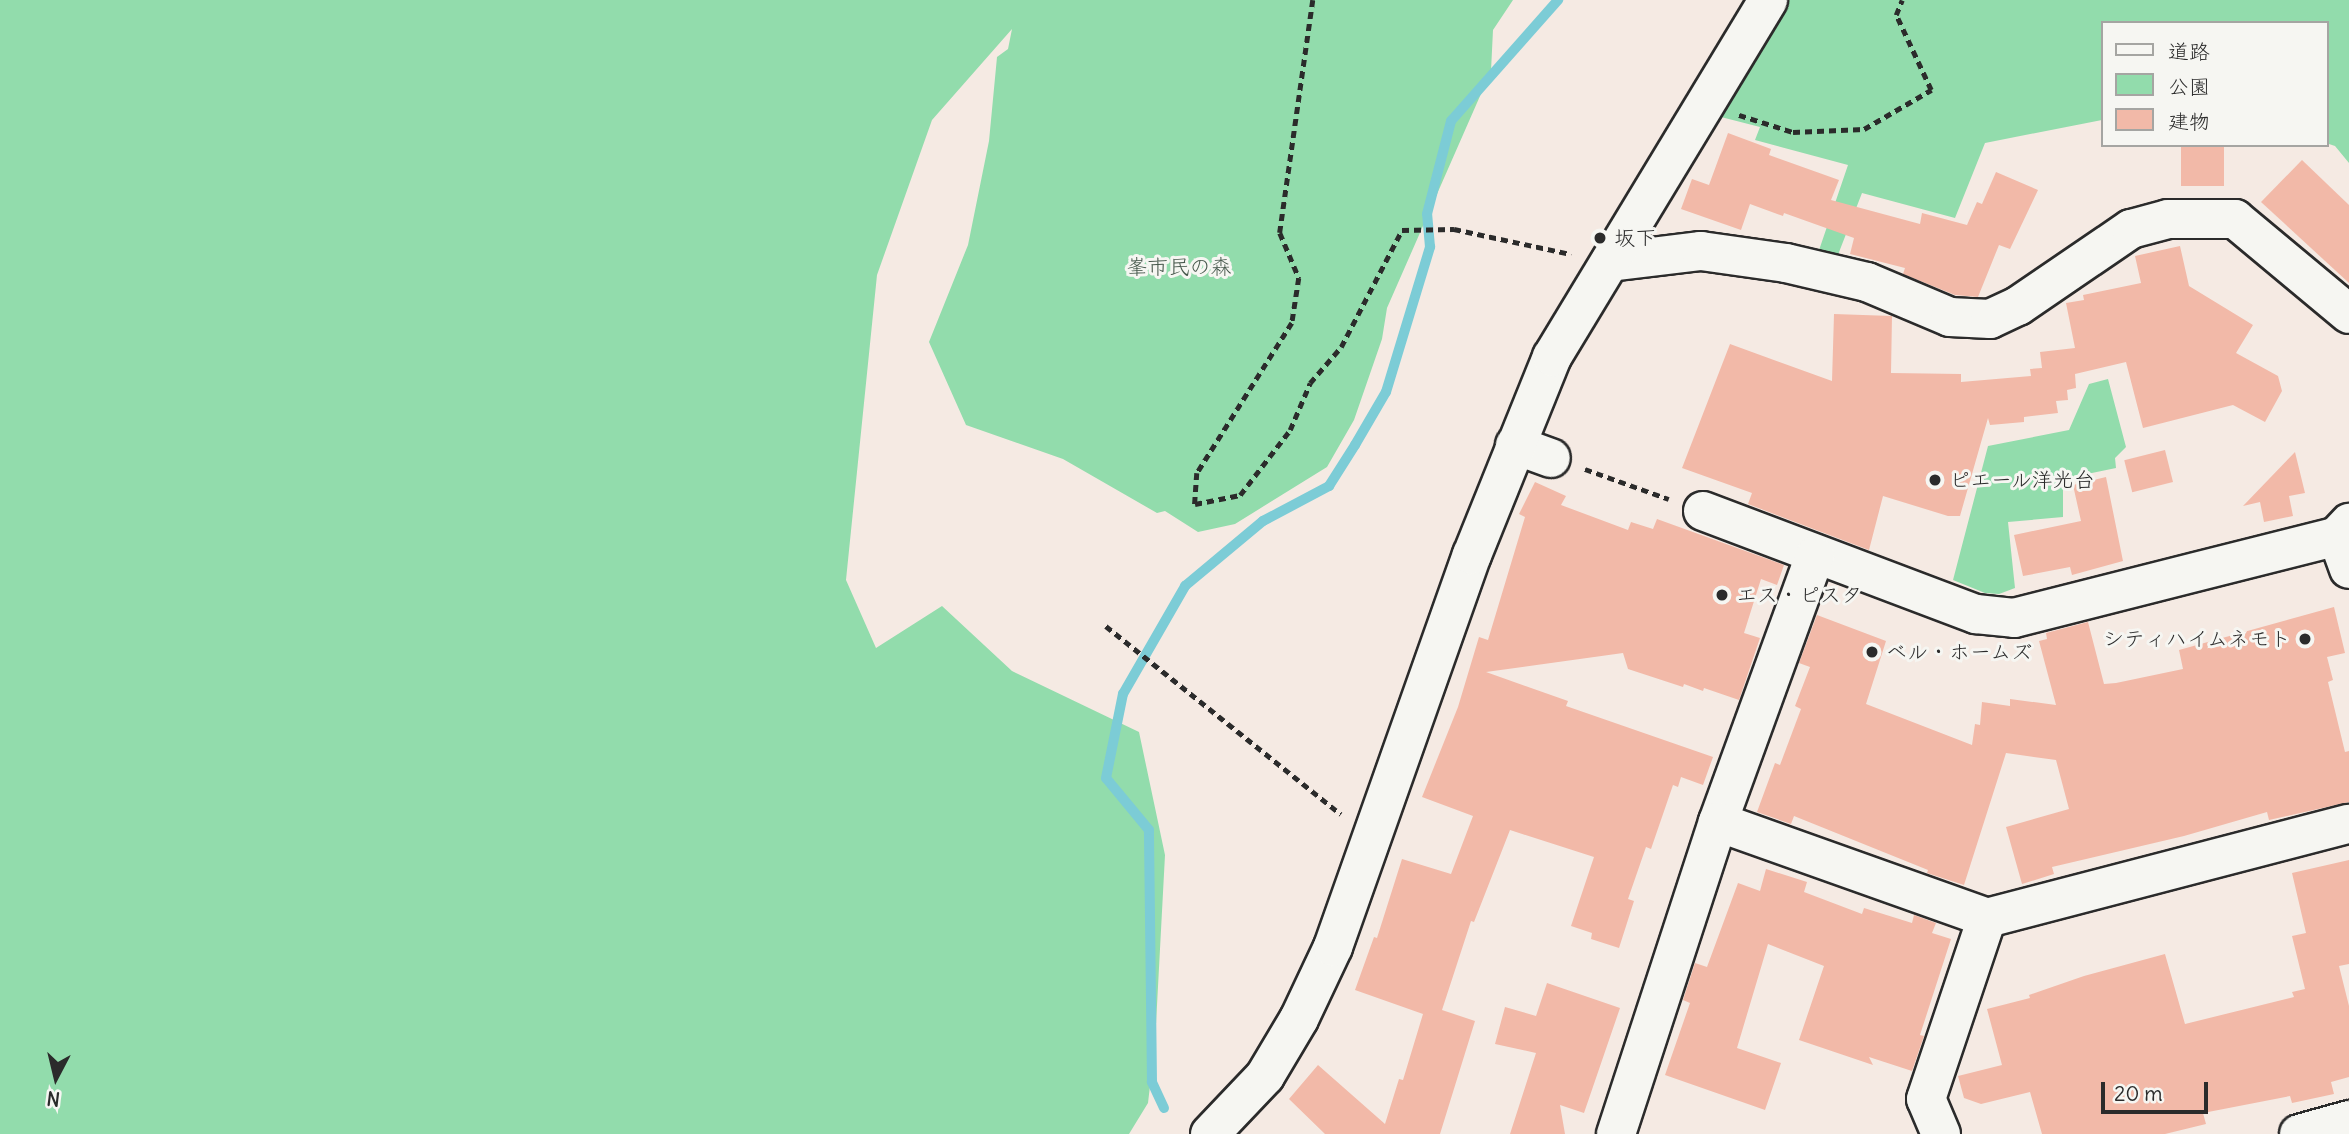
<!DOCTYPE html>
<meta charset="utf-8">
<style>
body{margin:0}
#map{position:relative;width:2349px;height:1134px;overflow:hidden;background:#f5eae3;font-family:Delius,"Klee One",sans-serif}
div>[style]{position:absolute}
.green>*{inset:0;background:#92dcac}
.stream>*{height:10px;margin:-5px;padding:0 5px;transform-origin:5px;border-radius:5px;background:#7cccd6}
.building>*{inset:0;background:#f2b9a8;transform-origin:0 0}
.path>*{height:4.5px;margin-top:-2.25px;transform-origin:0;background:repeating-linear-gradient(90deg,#2b2b2b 0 7px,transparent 0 12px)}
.roads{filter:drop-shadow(2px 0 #2b2b2b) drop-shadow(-2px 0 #2b2b2b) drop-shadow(0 2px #2b2b2b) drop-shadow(0 -2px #2b2b2b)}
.minor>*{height:38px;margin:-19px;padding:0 19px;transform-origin:19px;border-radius:19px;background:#f6f6f2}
.dots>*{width:19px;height:19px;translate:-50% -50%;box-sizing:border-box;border:4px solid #f6f6f2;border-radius:50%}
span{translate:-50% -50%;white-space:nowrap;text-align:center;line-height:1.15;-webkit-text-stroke:6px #f6f6f2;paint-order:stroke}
.poi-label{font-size:21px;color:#2b2b2b}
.left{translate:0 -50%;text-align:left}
.right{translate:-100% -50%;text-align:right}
.park-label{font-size:21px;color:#45574b}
.legend{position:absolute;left:2101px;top:21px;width:228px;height:126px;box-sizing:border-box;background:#f6f6f2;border:2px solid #a5a5a2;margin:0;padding:9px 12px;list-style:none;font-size:21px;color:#2b2b2b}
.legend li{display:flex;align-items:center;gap:14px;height:35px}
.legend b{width:35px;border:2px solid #a5a5a2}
.north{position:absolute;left:21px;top:1043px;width:70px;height:70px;-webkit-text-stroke:5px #f6f6f2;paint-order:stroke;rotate:187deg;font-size:19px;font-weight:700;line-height:28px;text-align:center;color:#2b2b2b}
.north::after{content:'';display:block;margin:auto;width:24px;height:32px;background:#2b2b2b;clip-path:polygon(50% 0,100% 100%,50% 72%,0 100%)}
.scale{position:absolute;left:2101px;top:1082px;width:107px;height:32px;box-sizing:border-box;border:4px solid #2b2b2b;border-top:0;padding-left:9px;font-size:21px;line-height:24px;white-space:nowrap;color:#2b2b2b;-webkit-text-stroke:5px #f6f6f2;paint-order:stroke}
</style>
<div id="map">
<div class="green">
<div style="clip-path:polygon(0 0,1513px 0,1493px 30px,1491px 71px,1387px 308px,1382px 339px,1354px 420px,1327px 467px,1235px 524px,1198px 532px,1165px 511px,1157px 513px,1063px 459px,966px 425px,929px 342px,968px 245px,989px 141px,997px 57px,1008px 49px,1012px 29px,932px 120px,877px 275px,846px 580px,876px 648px,942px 606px,1012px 671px,1139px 732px,1165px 855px,1155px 1043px,1148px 1103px,1129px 1134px,0 1134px)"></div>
<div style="clip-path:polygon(1787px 0,2349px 0,2349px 163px,2335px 146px,2326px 143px,2326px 23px,2102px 23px,2102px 120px,1985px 143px,1955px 218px,1862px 193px,1834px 265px,1815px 262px,1848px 165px,1755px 140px,1760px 127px,1721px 117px,1729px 105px,1720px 101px)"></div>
<div style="clip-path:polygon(2108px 379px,2126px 447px,2115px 458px,2116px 468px,2063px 479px,2063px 517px,2008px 522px,2015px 588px,1999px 594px,1985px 593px,1953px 580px,1988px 446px,2069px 430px,2089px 384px)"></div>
</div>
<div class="stream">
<div style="left:1164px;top:1108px;width:29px;rotate:-115deg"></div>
<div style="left:1152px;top:1082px;width:252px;rotate:-90.7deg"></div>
<div style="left:1149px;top:830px;width:67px;rotate:-129.6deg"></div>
<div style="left:1106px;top:778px;width:86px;rotate:-78.6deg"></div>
<div style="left:1123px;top:694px;width:125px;rotate:-60.1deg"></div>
<div style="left:1185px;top:586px;width:102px;rotate:-39.8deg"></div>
<div style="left:1263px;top:521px;width:75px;rotate:-27.9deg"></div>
<div style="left:1329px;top:486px;width:49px;rotate:-57.6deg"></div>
<div style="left:1355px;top:445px;width:61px;rotate:-59.7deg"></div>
<div style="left:1386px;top:392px;width:152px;rotate:-73.1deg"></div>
<div style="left:1430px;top:247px;width:33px;rotate:-95deg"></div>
<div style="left:1427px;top:214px;width:96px;rotate:-75.5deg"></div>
<div style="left:1451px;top:121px;width:162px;rotate:-48.5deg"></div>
</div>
<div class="building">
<div style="clip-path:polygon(1728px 133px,1771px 149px,1769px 155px,1839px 180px,1831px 200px,1920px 224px,1922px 213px,1967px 225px,1977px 202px,1982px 204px,1996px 172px,2038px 190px,2010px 249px,1999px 245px,1978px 297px,1955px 295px,1903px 274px,1905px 268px,1850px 254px,1854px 238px,1784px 213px,1783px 216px,1750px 204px,1741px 230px,1681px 209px,1692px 179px,1709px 185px)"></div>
<div style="left:2181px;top:145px;width:43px;height:41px"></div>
<div style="clip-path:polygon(2302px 160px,2349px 205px,2349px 283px,2261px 202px)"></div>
<div style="clip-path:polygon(2180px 246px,2189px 286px,2253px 325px,2236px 353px,2278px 376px,2282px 391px,2265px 422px,2233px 405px,2143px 428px,2126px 362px,2075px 374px,2076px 388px,2067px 390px,2068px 400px,2056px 401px,2058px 413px,2024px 417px,2024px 422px,1990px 425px,1988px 418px,1960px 516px,1948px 516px,1883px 496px,1869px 550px,1748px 504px,1752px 493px,1682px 468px,1730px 344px,1832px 381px,1834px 314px,1892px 316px,1891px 373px,1961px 374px,1961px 382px,2031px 376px,2030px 369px,2042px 368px,2040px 352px,2075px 348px,2066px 303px,2084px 300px,2083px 295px,2141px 283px,2135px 256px)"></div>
<div style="left:2165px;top:450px;width:33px;height:42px;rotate:76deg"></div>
<div style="clip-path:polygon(2295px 452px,2305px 493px,2289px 496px,2293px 516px,2264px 522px,2260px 502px,2243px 506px)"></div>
<div style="clip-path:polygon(2106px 477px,2123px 561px,2072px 575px,2070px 567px,2023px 576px,2014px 535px,2081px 521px,2073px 485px)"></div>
<div style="clip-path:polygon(1535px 482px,1566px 496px,1561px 505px,1628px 530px,1631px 522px,1653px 529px,1657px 519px,1784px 565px,1777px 585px,1761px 579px,1744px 633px,1760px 638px,1739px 700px,1704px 688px,1703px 691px,1684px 684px,1683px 687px,1628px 669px,1623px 653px,1486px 672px,1568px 701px,1566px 706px,1713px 757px,1703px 785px,1681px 777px,1678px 787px,1673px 785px,1651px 849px,1646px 847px,1628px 899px,1634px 901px,1619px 948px,1591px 939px,1592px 933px,1571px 926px,1594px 857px,1510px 830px,1474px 922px,1471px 921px,1442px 1010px,1475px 1021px,1440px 1134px,1325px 1134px,1289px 1099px,1318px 1065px,1385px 1124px,1399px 1079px,1403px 1080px,1423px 1014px,1355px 990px,1374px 937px,1377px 938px,1402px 859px,1451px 874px,1473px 816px,1422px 797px,1458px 707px,1479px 637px,1488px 640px,1525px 517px,1519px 514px)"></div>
<div style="clip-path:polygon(2334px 607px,2345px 653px,2327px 657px,2333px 680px,2328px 682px,2345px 752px,2349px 751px,2349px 802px,2269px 820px,2267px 812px,2184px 836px,2052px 867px,2054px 874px,2022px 884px,2006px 827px,2069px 809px,2056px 760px,2006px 753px,1964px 885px,1927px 873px,1928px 870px,1794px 816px,1791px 824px,1757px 812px,1775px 763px,1780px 765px,1801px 709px,1795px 706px,1810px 667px,1799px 663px,1817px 615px,1886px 641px,1866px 704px,1972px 745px,1975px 724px,1980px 725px,1982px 702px,2010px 706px,2010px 699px,2056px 705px,2039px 641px,2047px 639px,2046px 633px,2088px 622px,2104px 684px,2116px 683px,2183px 669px,2179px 650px)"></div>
<div style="clip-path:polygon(2349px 860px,2349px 964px,2339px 966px,2349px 1006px,2349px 1077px,2331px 1082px,2334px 1094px,2292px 1103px,2290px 1096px,2203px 1113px,2206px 1124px,2165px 1134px,2042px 1134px,2030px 1092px,1981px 1104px,1964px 1098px,1958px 1076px,2002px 1065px,1987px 1009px,2030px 998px,2029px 995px,2084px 976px,2165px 954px,2185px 1024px,2294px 997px,2292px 992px,2305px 989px,2292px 936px,2306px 933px,2292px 873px)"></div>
<div style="clip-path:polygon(1766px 869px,1807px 882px,1804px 892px,1862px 914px,1864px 908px,1912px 923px,1914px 915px,1936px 923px,1932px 933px,1951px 939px,1920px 1035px,1924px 1036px,1912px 1071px,1869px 1057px,1873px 1065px,1799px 1040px,1824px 966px,1768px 944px,1737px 1048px,1781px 1063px,1765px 1110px,1665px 1075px,1690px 1003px,1683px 1000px,1695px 963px,1707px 967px,1738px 883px,1760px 891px)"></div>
<div style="clip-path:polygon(1547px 983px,1620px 1008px,1584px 1113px,1560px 1105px,1565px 1134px,1510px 1134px,1536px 1053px,1495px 1044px,1505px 1007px,1536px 1016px)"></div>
</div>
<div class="path">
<div style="left:1313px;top:0;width:235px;rotate:98.1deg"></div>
<div style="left:1280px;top:233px;width:49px;rotate:67.1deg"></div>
<div style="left:1299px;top:278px;width:46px;rotate:98.8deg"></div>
<div style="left:1292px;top:323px;width:178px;rotate:122.3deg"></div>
<div style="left:1197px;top:473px;width:31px;rotate:94deg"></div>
<div style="left:1195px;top:504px;width:46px;rotate:-11.3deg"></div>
<div style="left:1240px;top:495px;width:82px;rotate:-52.4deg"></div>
<div style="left:1290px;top:430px;width:51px;rotate:-66.9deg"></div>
<div style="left:1310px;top:383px;width:48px;rotate:-49.3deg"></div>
<div style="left:1341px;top:347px;width:132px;rotate:-62.5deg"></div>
<div style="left:1402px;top:230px;width:52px;rotate:-1.1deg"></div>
<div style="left:1454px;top:229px;width:120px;rotate:12.1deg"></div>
<div style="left:1739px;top:115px;width:57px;rotate:17.5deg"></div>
<div style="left:1793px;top:132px;width:71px;rotate:-2.4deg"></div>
<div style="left:1864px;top:129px;width:78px;rotate:-30.2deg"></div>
<div style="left:1931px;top:90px;width:83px;rotate:-115deg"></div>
<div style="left:1896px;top:15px;width:16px;rotate:-68deg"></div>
<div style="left:1585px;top:469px;width:89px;rotate:19.7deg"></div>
<div style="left:1106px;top:626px;width:301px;rotate:38.7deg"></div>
</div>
<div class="roads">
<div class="minor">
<div style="left:1610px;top:262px;width:92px;rotate:-6.9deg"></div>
<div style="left:1701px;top:251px;width:86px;rotate:8deg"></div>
<div style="left:1786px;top:263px;width:83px;rotate:13.2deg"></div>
<div style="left:1867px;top:282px;width:90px;rotate:22.9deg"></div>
<div style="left:1950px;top:317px;width:40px;rotate:2.9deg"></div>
<div style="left:1990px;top:319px;width:31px;rotate:-25deg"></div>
<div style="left:2018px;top:306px;width:137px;rotate:-34.3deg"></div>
<div style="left:2131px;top:229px;width:38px;rotate:-15deg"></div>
<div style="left:2168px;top:219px;width:67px"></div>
<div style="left:2235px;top:219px;width:148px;rotate:39.8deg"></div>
<div style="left:1515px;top:445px;width:38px;rotate:20deg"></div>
<div style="left:1703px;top:511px;width:292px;rotate:20.7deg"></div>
<div style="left:1976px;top:614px;width:38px;rotate:6deg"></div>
<div style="left:2014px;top:618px;width:333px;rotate:-14.2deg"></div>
<div style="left:2337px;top:536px;width:18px;rotate:-47deg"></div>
<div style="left:2337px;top:536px;width:35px;rotate:70deg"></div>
<div style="left:1718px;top:822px;width:283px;rotate:-70deg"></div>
<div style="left:1210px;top:1134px;width:80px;rotate:-46.5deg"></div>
<div style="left:1265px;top:1076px;width:66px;rotate:-59.2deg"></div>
<div style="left:1299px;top:1019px;width:80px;rotate:-64.7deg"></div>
<div style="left:1333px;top:947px;width:416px;rotate:-70.5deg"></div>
<div style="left:1472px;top:555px;width:214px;rotate:-68deg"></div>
<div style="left:1552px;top:357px;width:417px;rotate:-58.8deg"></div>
<div style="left:1616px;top:1134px;width:328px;rotate:-71.9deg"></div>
<div style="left:1718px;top:822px;width:286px;rotate:19.6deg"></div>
<div style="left:1987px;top:918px;width:374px;rotate:-14.6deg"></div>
<div style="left:1941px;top:1134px;width:38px;rotate:-113deg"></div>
<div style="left:1926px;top:1099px;width:191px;rotate:-71.4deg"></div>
<div style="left:2299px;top:1134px;width:52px;rotate:-15.6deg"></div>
</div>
</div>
<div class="dots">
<div style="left:1600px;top:238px;background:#2b2b2b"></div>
<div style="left:1935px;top:480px;background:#2b2b2b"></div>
<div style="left:1722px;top:595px;background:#2b2b2b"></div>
<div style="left:2305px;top:639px;background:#2b2b2b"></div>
<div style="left:1872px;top:652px;background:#2b2b2b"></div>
</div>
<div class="poi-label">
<span class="left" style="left:1614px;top:238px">坂下</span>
<span class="left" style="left:1949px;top:480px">ピエール洋光台</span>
<span class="left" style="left:1736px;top:595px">エス・ピスタ</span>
<span class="right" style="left:2291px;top:639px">シティハイムネモト</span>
<span class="left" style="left:1886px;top:652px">ベル・ホームズ</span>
</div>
<div class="park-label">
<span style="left:1179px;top:267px">峯市民の森</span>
</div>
<ul class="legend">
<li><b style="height:9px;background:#f6f6f2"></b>道路</li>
<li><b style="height:19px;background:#92dcac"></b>公園</li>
<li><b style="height:19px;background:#f2b9a8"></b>建物</li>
</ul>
<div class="north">N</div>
<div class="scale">20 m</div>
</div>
